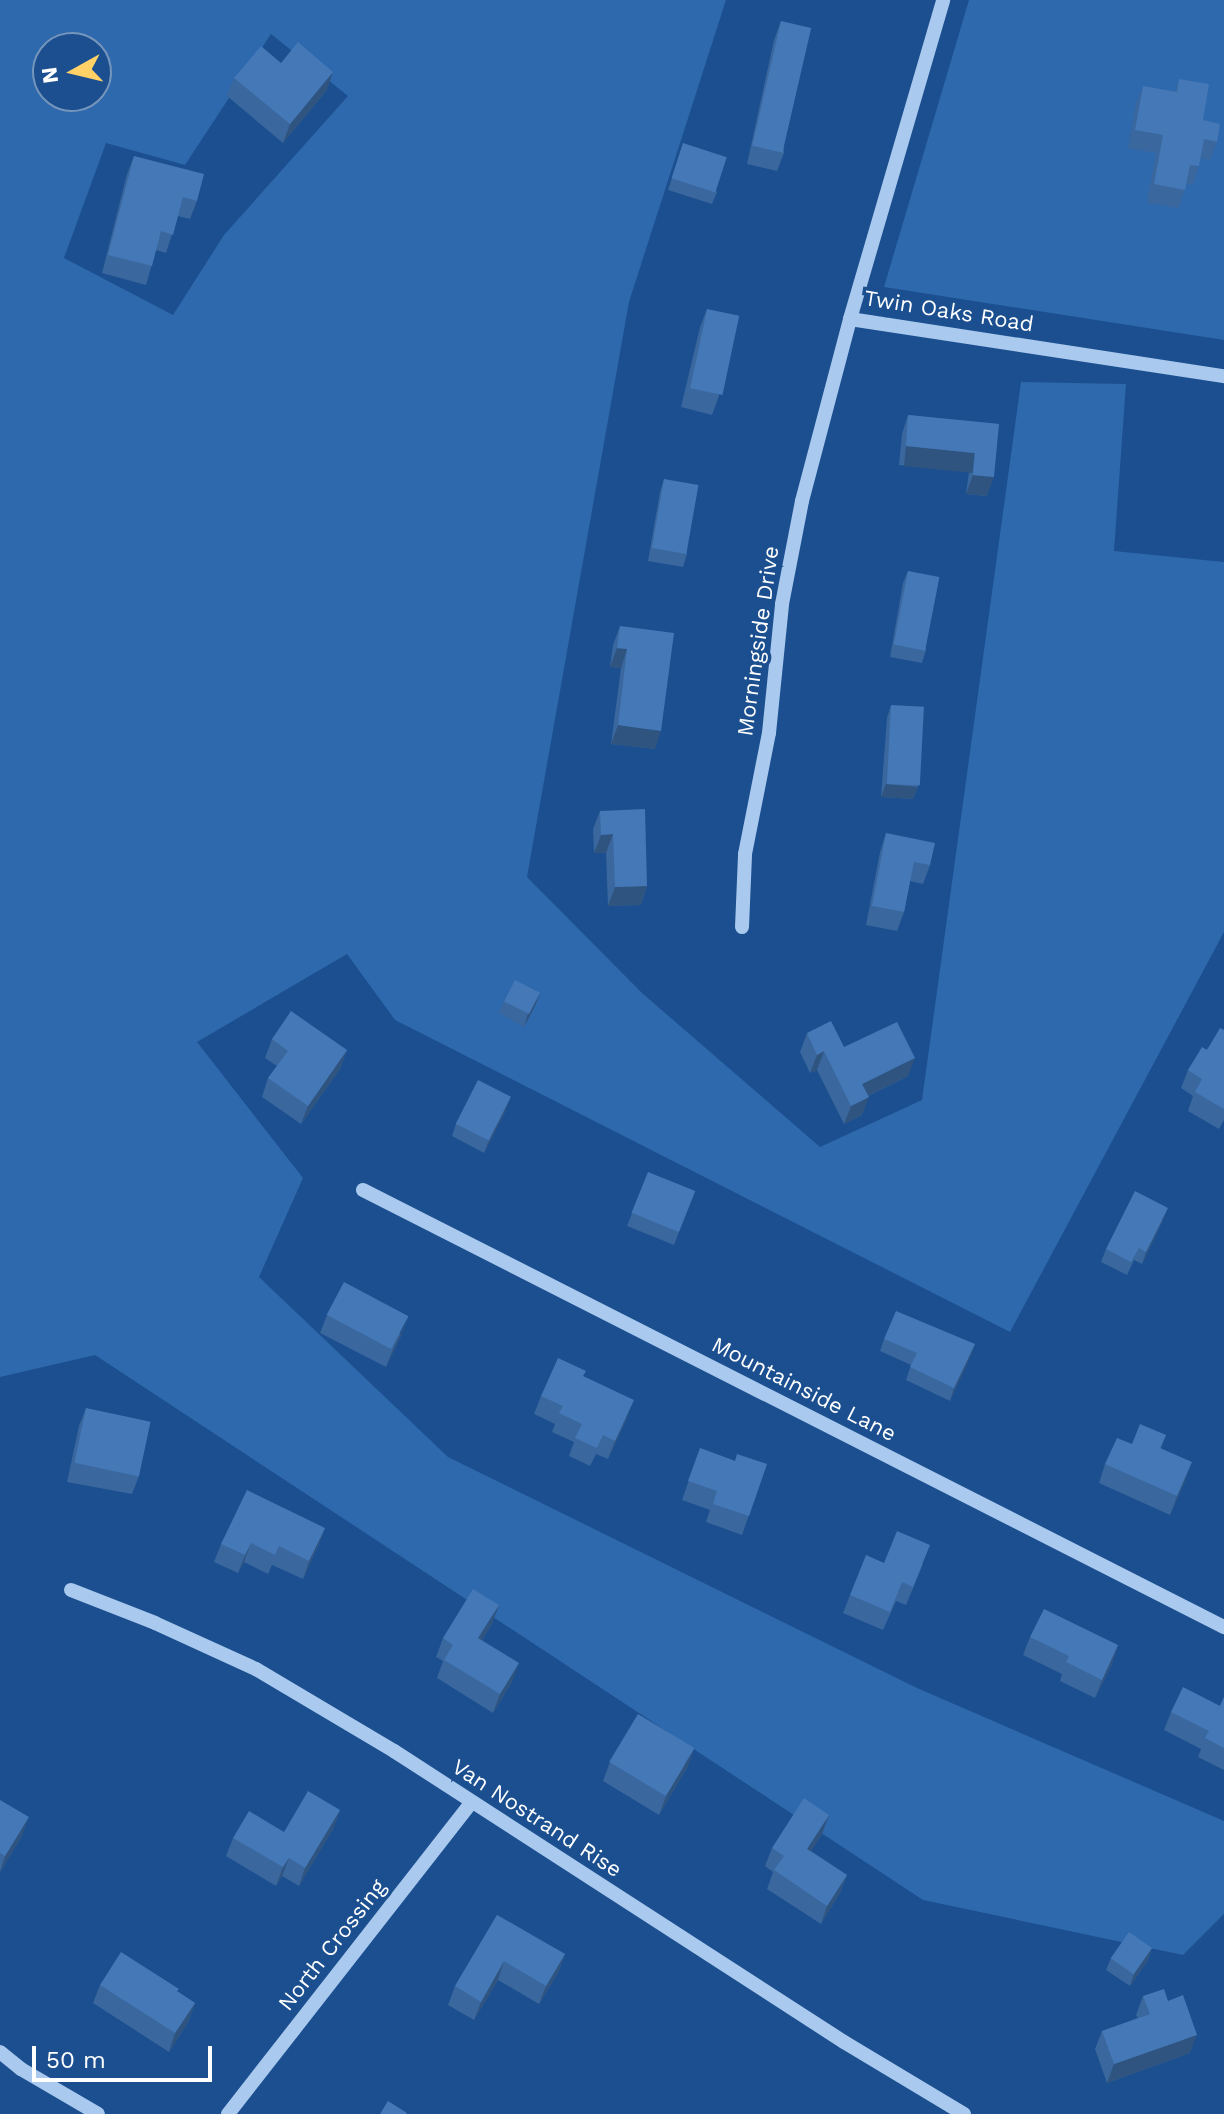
<!DOCTYPE html>
<style>
body{margin:0}
#map{position:relative;width:1224px;height:2114px;overflow:hidden;background:#1b4f8f;font-family:"Work Sans",sans-serif}
div>[style]{position:absolute}
.green>*{inset:0;background:#2e69ad}
.minor>*{height:14px;margin:-7px;padding:0 7px;transform-origin:7px;border-radius:7px;background:#a9c9ee}
.wall>*{inset:0;background:#3a679d}
.shaded-wall>*{inset:0;background:#305480;transform-origin:0 0}
.building>*{inset:0;background:#4478b7;transform-origin:0 0}
span{translate:-50% -50%;white-space:nowrap;text-align:center;line-height:1.15;-webkit-text-stroke:7px #1b4f8f;paint-order:stroke}
.street-label{font-size:22px;color:#fff}
.north{position:absolute;left:32px;top:32px;width:80px;height:80px;box-sizing:border-box;background:#1b4f8f;border:2px solid #7695bc;border-radius:50%;rotate:262deg;font-size:22px;font-weight:700;line-height:32px;text-align:center;color:#fff}
.north::after{content:'';display:block;margin:auto;width:28px;height:36px;background:#ffd166;clip-path:polygon(50% 0,100% 100%,50% 72%,0 100%)}
.scale{position:absolute;left:32px;top:2046px;width:180px;height:36px;box-sizing:border-box;border:4px solid #fff;border-top:0;padding-left:10px;font-size:24px;line-height:28px;white-space:nowrap;color:#fff;-webkit-text-stroke:6px #1b4f8f;paint-order:stroke}
</style>
<div id="map">
<div class="green">
<div style="clip-path:polygon(evenodd,0 0,726px 0,629px 302px,527px 877px,642px 993px,820px 1147px,922px 1100px,1021px 382px,1126px 384px,1114px 551px,1224px 562px,1224px 932px,1010px 1332px,395px 1020px,347px 954px,197px 1042px,303px 1178px,259px 1277px,448px 1457px,917px 1688px,1224px 1821px,1224px 1914px,1183px 1955px,923px 1900px,95px 1355px,0 1377px,0 0,271px 34px,348px 96px,224px 235px,173px 315px,64px 258px,106px 143px,185px 165px,271px 34px,0 0,48px 48px,96px 48px,96px 96px,48px 96px,48px 48px)"></div>
<div style="clip-path:polygon(969px 0,1224px 0,1224px 340px,884px 287px)"></div>
</div>
<div class="minor">
<div style="left:850px;top:319px;width:378px;rotate:8.7deg"></div>
<div style="left:742px;top:927px;width:73px;rotate:-87.6deg"></div>
<div style="left:745px;top:854px;width:123px;rotate:-78.8deg"></div>
<div style="left:769px;top:733px;width:130px;rotate:-84.2deg"></div>
<div style="left:782px;top:604px;width:105px;rotate:-79deg"></div>
<div style="left:802px;top:501px;width:188px;rotate:-75.2deg"></div>
<div style="left:850px;top:319px;width:332px;rotate:-73.7deg"></div>
<div style="left:363px;top:1190px;width:966px;rotate:26.91deg"></div>
<div style="left:71px;top:1590px;width:90px;rotate:21.4deg"></div>
<div style="left:155px;top:1623px;width:111px;rotate:24.5deg"></div>
<div style="left:256px;top:1669px;width:161px;rotate:30.7deg"></div>
<div style="left:394px;top:1751px;width:536px;rotate:32.89deg"></div>
<div style="left:844px;top:2042px;width:140px;rotate:31deg"></div>
<div style="left:0;top:2052px;width:27px;rotate:39deg"></div>
<div style="left:21px;top:2069px;width:89px;rotate:30.3deg"></div>
<div style="left:228px;top:2114px;width:395px;rotate:-52deg"></div>
</div>
<div class="wall">
<div style="clip-path:polygon(781px 21px,784px 153px,777px 171px,747px 164px,774px 40px)"></div>
<div style="clip-path:polygon(281px 63px,327px 90px,283px 143px,227px 96px,234px 78px)"></div>
<div style="clip-path:polygon(1179px 79px,1203px 120px,1217px 142px,1210px 160px,1201px 158px,1193px 185px,1186px 184px,1179px 208px,1147px 203px,1156px 153px,1128px 148px,1136px 104px,1143px 86px,1175px 92px)"></div>
<div style="clip-path:polygon(683px 143px,717px 192px,712px 204px,668px 190px)"></div>
<div style="clip-path:polygon(134px 156px,197px 201px,190px 219px,178px 216px,166px 253px,156px 250px,146px 285px,102px 273px,127px 174px)"></div>
<div style="clip-path:polygon(707px 309px,719px 396px,712px 415px,681px 407px,700px 327px)"></div>
<div style="clip-path:polygon(908px 415px,999px 424px,987px 496px,966px 494px,969px 472px,899px 465px,902px 434px)"></div>
<div style="clip-path:polygon(664px 479px,687px 554px,683px 567px,648px 561px,660px 492px)"></div>
<div style="clip-path:polygon(908px 571px,926px 650px,922px 663px,890px 657px,903px 583px)"></div>
<div style="clip-path:polygon(620px 626px,655px 749px,611px 744px,621px 668px,610px 667px,613px 645px)"></div>
<div style="clip-path:polygon(891px 705px,918px 787px,913px 799px,881px 797px,887px 718px)"></div>
<div style="clip-path:polygon(600px 811px,647px 886px,641px 905px,608px 906px,606px 853px,594px 853px,593px 829px)"></div>
<div style="clip-path:polygon(886px 833px,930px 865px,923px 884px,910px 881px,904px 912px,897px 931px,866px 925px,880px 852px)"></div>
<div style="clip-path:polygon(540px 993px,535px 1006px,524px 1027px,499px 1013px,504px 1001px)"></div>
<div style="clip-path:polygon(1224px 1030px,1224px 1120px,1219px 1129px,1188px 1111px,1193px 1096px,1181px 1088px,1188px 1070px)"></div>
<div style="clip-path:polygon(807px 1033px,844px 1047px,908px 1076px,868px 1096px,862px 1115px,844px 1124px,817px 1070px,810px 1073px,800px 1052px)"></div>
<div style="clip-path:polygon(272px 1039px,347px 1050px,340px 1069px,301px 1124px,262px 1097px,268px 1078px,277px 1066px,265px 1058px)"></div>
<div style="clip-path:polygon(506px 1110px,484px 1153px,452px 1136px,456px 1124px)"></div>
<div style="clip-path:polygon(695px 1191px,674px 1245px,627px 1226px,632px 1213px)"></div>
<div style="clip-path:polygon(1163px 1220px,1142px 1264px,1134px 1260px,1127px 1275px,1101px 1262px,1106px 1249px)"></div>
<div style="clip-path:polygon(327px 1315px,402px 1334px,386px 1367px,320px 1333px)"></div>
<div style="clip-path:polygon(884px 1339px,975px 1344px,950px 1401px,906px 1380px,911px 1365px,880px 1351px)"></div>
<div style="clip-path:polygon(584px 1377px,627px 1418px,608px 1459px,596px 1454px,590px 1466px,569px 1456px,574px 1442px,552px 1432px,555px 1424px,534px 1414px,541px 1396px)"></div>
<div style="clip-path:polygon(86px 1408px,139px 1476px,132px 1494px,67px 1482px,79px 1426px)"></div>
<div style="clip-path:polygon(1166px 1435px,1161px 1448px,1185px 1481px,1170px 1515px,1099px 1483px,1105px 1464px,1132px 1444px)"></div>
<div style="clip-path:polygon(700px 1448px,735px 1461px,767px 1464px,742px 1535px,706px 1522px,710px 1510px,682px 1500px)"></div>
<div style="clip-path:polygon(325px 1528px,318px 1546px,303px 1579px,272px 1565px,268px 1574px,244px 1562px,238px 1573px,214px 1562px,221px 1544px)"></div>
<div style="clip-path:polygon(884px 1563px,923px 1564px,906px 1605px,896px 1601px,883px 1630px,843px 1613px,850px 1595px)"></div>
<div style="clip-path:polygon(492px 1624px,482px 1640px,512px 1682px,493px 1713px,437px 1678px,443px 1661px,436px 1657px,443px 1638px)"></div>
<div style="clip-path:polygon(1030px 1637px,1118px 1645px,1112px 1664px,1095px 1698px,1060px 1681px,1062px 1674px,1023px 1655px)"></div>
<div style="clip-path:polygon(1224px 1697px,1224px 1770px,1198px 1757px,1201px 1749px,1164px 1730px,1171px 1712px,1220px 1706px)"></div>
<div style="clip-path:polygon(610px 1762px,688px 1766px,659px 1815px,603px 1781px)"></div>
<div style="clip-path:polygon(0 1800px,22px 1836px,0 1872px)"></div>
<div style="clip-path:polygon(340px 1810px,333px 1829px,299px 1886px,282px 1876px,276px 1886px,226px 1856px,233px 1838px,284px 1832px)"></div>
<div style="clip-path:polygon(829px 1815px,822px 1834px,811px 1851px,847px 1875px,840px 1893px,821px 1924px,767px 1889px,773px 1872px,765px 1866px,772px 1848px)"></div>
<div style="clip-path:polygon(497px 1915px,565px 1954px,558px 1973px,539px 2004px,498px 1980px,474px 2020px,448px 2005px,455px 1986px)"></div>
<div style="clip-path:polygon(1152px 1948px,1148px 1960px,1130px 1986px,1106px 1970px,1111px 1958px)"></div>
<div style="clip-path:polygon(100px 1985px,178px 1992px,195px 2003px,188px 2022px,169px 2052px,93px 2003px)"></div>
<div style="clip-path:polygon(1143px 1996px,1168px 2001px,1190px 2053px,1107px 2083px,1095px 2049px,1102px 2031px,1138px 2018px,1136px 2015px)"></div>
</div>
<div class="shaded-wall">
<div style="clip-path:polygon(333px 72px,327px 90px,283px 143px,290px 124px)"></div>
<div style="left:906px;top:446px;width:69px;height:20px;rotate:6deg"></div>
<div style="clip-path:polygon(973px 475px,994px 477px,987px 496px,966px 494px)"></div>
<div style="clip-path:polygon(617px 648px,627px 649px,621px 668px,610px 667px)"></div>
<div style="clip-path:polygon(618px 725px,661px 731px,655px 749px,611px 744px)"></div>
<div style="clip-path:polygon(886px 784px,918px 787px,913px 799px,881px 797px)"></div>
<div style="clip-path:polygon(613px 834px,606px 853px,594px 853px,601px 835px)"></div>
<div style="clip-path:polygon(647px 886px,641px 905px,608px 906px,615px 887px)"></div>
<div style="clip-path:polygon(540px 993px,535px 1006px,524px 1027px,528px 1014px)"></div>
<div style="clip-path:polygon(347px 1050px,340px 1069px,301px 1124px,308px 1106px)"></div>
<div style="clip-path:polygon(824px 1051px,817px 1070px,810px 1073px,817px 1055px)"></div>
<div style="clip-path:polygon(915px 1058px,908px 1076px,855px 1102px,862px 1084px)"></div>
<div style="clip-path:polygon(511px 1097px,506px 1110px,484px 1153px,489px 1140px)"></div>
<div style="clip-path:polygon(869px 1097px,862px 1115px,844px 1124px,851px 1106px)"></div>
<div style="clip-path:polygon(1168px 1208px,1163px 1220px,1142px 1264px,1146px 1252px)"></div>
<div style="clip-path:polygon(409px 1316px,402px 1334px,386px 1367px,393px 1349px)"></div>
<div style="clip-path:polygon(975px 1344px,971px 1356px,950px 1401px,954px 1388px)"></div>
<div style="clip-path:polygon(634px 1400px,627px 1418px,608px 1459px,615px 1441px)"></div>
<div style="clip-path:polygon(1192px 1462px,1185px 1481px,1170px 1515px,1177px 1496px)"></div>
<div style="clip-path:polygon(325px 1528px,318px 1546px,303px 1579px,309px 1561px)"></div>
<div style="clip-path:polygon(251px 1543px,244px 1562px,238px 1573px,245px 1555px)"></div>
<div style="clip-path:polygon(499px 1605px,492px 1624px,472px 1657px,478px 1638px)"></div>
<div style="clip-path:polygon(1118px 1645px,1112px 1664px,1095px 1698px,1102px 1680px)"></div>
<div style="clip-path:polygon(519px 1663px,512px 1682px,493px 1713px,500px 1694px)"></div>
<div style="clip-path:polygon(695px 1748px,688px 1766px,659px 1815px,666px 1796px)"></div>
<div style="clip-path:polygon(340px 1810px,333px 1829px,299px 1886px,305px 1868px)"></div>
<div style="clip-path:polygon(829px 1815px,822px 1834px,801px 1867px,807px 1849px)"></div>
<div style="clip-path:polygon(29px 1817px,22px 1836px,0 1872px,5px 1856px)"></div>
<div style="clip-path:polygon(289px 1858px,282px 1876px,276px 1886px,283px 1867px)"></div>
<div style="clip-path:polygon(847px 1875px,840px 1893px,821px 1924px,827px 1906px)"></div>
<div style="clip-path:polygon(1152px 1948px,1148px 1960px,1130px 1986px,1134px 1974px)"></div>
<div style="clip-path:polygon(565px 1954px,558px 1973px,539px 2004px,546px 1986px)"></div>
<div style="clip-path:polygon(504px 1961px,498px 1980px,474px 2020px,481px 2002px)"></div>
<div style="clip-path:polygon(195px 2003px,188px 2022px,169px 2052px,175px 2033px)"></div>
<div style="clip-path:polygon(1197px 2035px,1190px 2053px,1107px 2083px,1114px 2064px)"></div>
</div>
<div class="building">
<div style="left:781px;top:21px;width:31px;height:128px;rotate:13deg"></div>
<div style="clip-path:polygon(298px 42px,333px 72px,290px 124px,234px 78px,261px 46px,281px 63px)"></div>
<div style="clip-path:polygon(1179px 79px,1209px 84px,1203px 120px,1220px 124px,1217px 142px,1204px 139px,1199px 166px,1190px 165px,1185px 190px,1154px 184px,1163px 135px,1135px 130px,1143px 86px,1177px 92px)"></div>
<div style="left:683px;top:143px;width:46px;height:37px;rotate:18deg"></div>
<div style="clip-path:polygon(134px 156px,204px 174px,197px 201px,183px 197px,173px 235px,161px 231px,152px 266px,108px 255px)"></div>
<div style="left:707px;top:309px;width:33px;height:81px;rotate:12deg"></div>
<div style="clip-path:polygon(908px 415px,999px 424px,994px 477px,973px 475px,975px 453px,906px 446px)"></div>
<div style="left:664px;top:479px;width:35px;height:70px;rotate:10deg"></div>
<div style="left:908px;top:571px;width:32px;height:75px;rotate:11deg"></div>
<div style="clip-path:polygon(620px 626px,674px 633px,661px 731px,618px 725px,627px 649px,617px 648px)"></div>
<div style="left:891px;top:705px;width:33px;height:79px;rotate:3deg"></div>
<div style="clip-path:polygon(645px 809px,647px 886px,615px 887px,613px 834px,601px 835px,600px 811px)"></div>
<div style="clip-path:polygon(886px 833px,935px 843px,930px 865px,914px 862px,904px 912px,872px 906px)"></div>
<div style="left:515px;top:980px;width:28px;height:24px;rotate:27deg"></div>
<div style="clip-path:polygon(291px 1011px,347px 1050px,308px 1106px,268px 1078px,288px 1051px,272px 1039px)"></div>
<div style="clip-path:polygon(831px 1021px,844px 1047px,897px 1022px,915px 1058px,862px 1084px,869px 1097px,851px 1106px,824px 1051px,817px 1055px,807px 1033px)"></div>
<div style="clip-path:polygon(1220px 1028px,1224px 1030px,1224px 1109px,1195px 1092px,1202px 1079px,1188px 1070px,1202px 1047px,1207px 1050px)"></div>
<div style="left:478px;top:1080px;width:37px;height:49px;rotate:27deg"></div>
<div style="left:648px;top:1172px;width:51px;height:44px;rotate:22deg"></div>
<div style="clip-path:polygon(1135px 1191px,1168px 1208px,1146px 1252px,1139px 1248px,1131px 1262px,1106px 1249px)"></div>
<div style="left:344px;top:1282px;width:73px;height:37px;rotate:28deg"></div>
<div style="clip-path:polygon(896px 1311px,975px 1344px,954px 1388px,910px 1367px,917px 1353px,884px 1339px)"></div>
<div style="clip-path:polygon(558px 1358px,586px 1371px,583px 1376px,634px 1400px,615px 1441px,603px 1435px,597px 1448px,575px 1438px,582px 1424px,559px 1413px,563px 1406px,541px 1396px)"></div>
<div style="left:86px;top:1408px;width:66px;height:56px;rotate:12deg"></div>
<div style="clip-path:polygon(1140px 1424px,1166px 1435px,1160px 1448px,1192px 1462px,1177px 1496px,1105px 1464px,1117px 1438px,1132px 1444px)"></div>
<div style="clip-path:polygon(700px 1448px,735px 1461px,737px 1454px,767px 1464px,749px 1516px,713px 1504px,717px 1491px,688px 1481px)"></div>
<div style="clip-path:polygon(247px 1490px,325px 1528px,309px 1561px,279px 1546px,275px 1555px,251px 1543px,245px 1555px,221px 1544px)"></div>
<div style="clip-path:polygon(897px 1531px,930px 1545px,913px 1587px,902px 1582px,890px 1612px,850px 1595px,866px 1555px,884px 1563px)"></div>
<div style="clip-path:polygon(473px 1589px,499px 1605px,478px 1638px,519px 1663px,500px 1694px,444px 1660px,453px 1645px,443px 1638px)"></div>
<div style="clip-path:polygon(1044px 1609px,1118px 1645px,1102px 1680px,1066px 1662px,1069px 1656px,1030px 1637px)"></div>
<div style="clip-path:polygon(1183px 1687px,1220px 1706px,1224px 1697px,1224px 1748px,1205px 1738px,1209px 1731px,1171px 1712px)"></div>
<div style="left:638px;top:1714px;width:66px;height:56px;rotate:31deg"></div>
<div style="clip-path:polygon(308px 1791px,340px 1810px,305px 1868px,289px 1858px,283px 1867px,233px 1838px,249px 1811px,284px 1832px)"></div>
<div style="clip-path:polygon(804px 1798px,829px 1815px,807px 1849px,847px 1875px,827px 1906px,774px 1870px,784px 1856px,772px 1848px)"></div>
<div style="clip-path:polygon(0 1800px,29px 1817px,5px 1856px,0 1853px)"></div>
<div style="clip-path:polygon(497px 1915px,565px 1954px,546px 1986px,504px 1961px,481px 2002px,455px 1986px)"></div>
<div style="left:1129px;top:1932px;width:28px;height:32px;rotate:35deg"></div>
<div style="clip-path:polygon(121px 1952px,179px 1989px,177px 1991px,195px 2003px,175px 2033px,100px 1985px)"></div>
<div style="clip-path:polygon(1164px 1989px,1168px 2001px,1183px 1995px,1197px 2035px,1114px 2064px,1102px 2031px,1150px 2014px,1143px 1996px)"></div>
<div style="clip-path:polygon(388px 2101px,407px 2113px,406px 2114px,380px 2114px)"></div>
</div>
<div class="street-label">
<span style="left:949px;top:311px;rotate:9deg">Twin Oaks Road</span>
<span style="left:758px;top:641px;rotate:-82deg">Morningside Drive</span>
<span style="left:804px;top:1389px;rotate:27deg">Mountainside Lane</span>
<span style="left:537px;top:1818px;rotate:33deg">Van Nostrand Rise</span>
<span style="left:332px;top:1945px;rotate:-52deg">North Crossing</span>
</div>
<div class="north">N</div>
<div class="scale">50 m</div>
</div>
